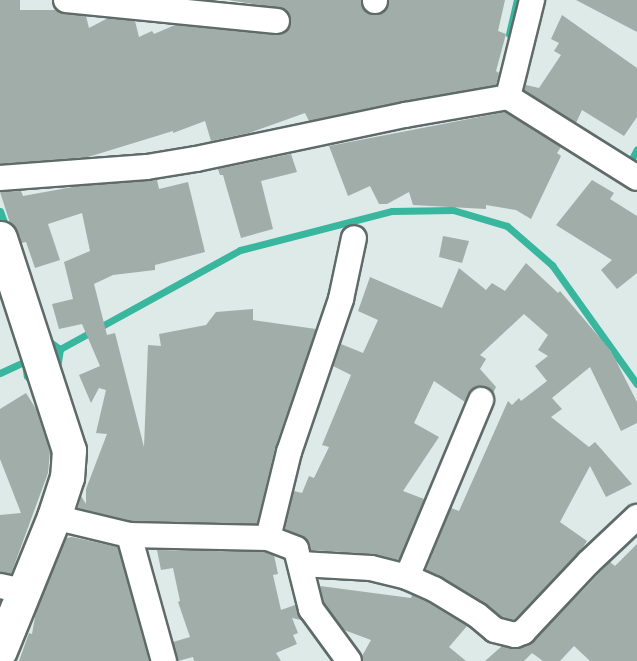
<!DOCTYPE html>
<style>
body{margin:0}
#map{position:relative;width:637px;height:661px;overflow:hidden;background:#ddeae7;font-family:Lato,sans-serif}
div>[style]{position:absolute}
.stream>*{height:7px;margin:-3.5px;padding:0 3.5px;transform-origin:3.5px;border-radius:3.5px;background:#38b69e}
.building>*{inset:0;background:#a0ada9}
.roads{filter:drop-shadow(2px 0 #5f6b68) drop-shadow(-2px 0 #5f6b68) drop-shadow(0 2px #5f6b68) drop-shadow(0 -2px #5f6b68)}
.street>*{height:24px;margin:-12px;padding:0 12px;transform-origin:12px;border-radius:12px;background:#fff}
.secondary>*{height:33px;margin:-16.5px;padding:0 16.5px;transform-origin:16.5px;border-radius:16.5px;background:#fff}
span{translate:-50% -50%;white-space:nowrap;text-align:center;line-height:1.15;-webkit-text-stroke:4.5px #fff;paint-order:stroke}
</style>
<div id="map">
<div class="stream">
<div style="left:509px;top:34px;width:35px;rotate:-77deg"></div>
<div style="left:627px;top:168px;width:21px;rotate:-62deg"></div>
<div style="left:0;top:211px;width:20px;rotate:70deg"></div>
<div style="left:46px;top:339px;width:17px;rotate:36deg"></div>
<div style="left:60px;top:349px;width:20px;rotate:99deg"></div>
<div style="left:46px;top:353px;width:15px;rotate:-16deg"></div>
<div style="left:60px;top:349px;width:205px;rotate:-28.8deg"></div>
<div style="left:240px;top:250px;width:157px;rotate:-14.4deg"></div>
<div style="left:392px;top:211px;width:61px;rotate:-0.9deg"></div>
<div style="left:453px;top:210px;width:56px;rotate:16.5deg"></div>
<div style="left:507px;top:226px;width:60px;rotate:40.9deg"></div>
<div style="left:552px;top:265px;width:146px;rotate:54.5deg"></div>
<div style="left:24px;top:358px;width:18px;rotate:81deg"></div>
<div style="left:27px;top:376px;width:8px;rotate:45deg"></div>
<div style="left:0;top:373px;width:33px;rotate:-25deg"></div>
</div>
<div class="building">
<div style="clip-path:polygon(0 0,20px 0,20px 10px,56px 10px,65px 14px,86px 16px,89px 28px,108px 18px,135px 21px,139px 37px,152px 31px,154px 34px,175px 25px,276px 35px,289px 29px,290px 16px,285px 9px,228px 0,361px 0,363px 9px,374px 15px,387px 9px,389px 0,505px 0,498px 31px,506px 34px,496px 71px,499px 73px,496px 85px,309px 121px,305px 113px,249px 133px,211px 141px,205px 121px,173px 133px,173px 131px,88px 157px,0 164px)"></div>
<div style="clip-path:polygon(576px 0,637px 0,637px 32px)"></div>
<div style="clip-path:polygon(562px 15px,637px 68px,637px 117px,624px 136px,582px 110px,576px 123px,524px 90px,526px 85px,539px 88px,561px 55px,554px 51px,559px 43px,551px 39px)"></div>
<div style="clip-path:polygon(505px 112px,561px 147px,557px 153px,561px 156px,531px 219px,516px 210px,486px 205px,486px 209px,413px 205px,409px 192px,387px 204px,379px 204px,370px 186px,348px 196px,329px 146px)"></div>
<div style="clip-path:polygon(291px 154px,297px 172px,261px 181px,273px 229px,241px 238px,223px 175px,220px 175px,218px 169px)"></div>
<div style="clip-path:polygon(157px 180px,159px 189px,188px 182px,205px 252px,155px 265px,155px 270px,113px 275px,94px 284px,107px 335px,115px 333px,144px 447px,148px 345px,161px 346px,159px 334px,206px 325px,216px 312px,253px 309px,253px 320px,316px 329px,275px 448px,257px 524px,131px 521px,78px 508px,81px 496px,86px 504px,86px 489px,107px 434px,96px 433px,106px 390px,99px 388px,91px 403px,79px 375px,100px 366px,82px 324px,59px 329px,52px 304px,73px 299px,64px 262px,90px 251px,82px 213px,48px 224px,60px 260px,35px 268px,26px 242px,21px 243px,18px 232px,10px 223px,0 192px,21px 191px,23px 196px,78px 186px)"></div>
<div style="clip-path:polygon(592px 180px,614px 193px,610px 199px,637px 216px,637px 273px,617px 289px,601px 270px,612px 260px,556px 225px)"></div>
<div style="clip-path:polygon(443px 236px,469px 241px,462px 263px,439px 257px)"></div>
<div style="clip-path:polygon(526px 263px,558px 293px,560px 291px,611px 351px,637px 402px,637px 423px,621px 431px,590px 367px,552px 398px,562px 409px,551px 417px,589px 447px,595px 442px,632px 484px,606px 497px,590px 466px,560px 522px,587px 541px,582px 549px,514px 620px,502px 617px,484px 603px,426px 570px,451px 508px,459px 511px,508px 401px,512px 405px,519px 398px,521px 401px,547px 381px,535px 366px,548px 356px,538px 350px,548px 335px,524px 314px,480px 355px,486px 359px,480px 369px,496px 387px,493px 393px,487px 387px,479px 386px,472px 389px,465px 402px,434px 381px,414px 423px,439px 437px,403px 491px,424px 499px,399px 560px,372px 554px,311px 550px,306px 539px,285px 529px,294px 491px,302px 493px,309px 476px,314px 478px,329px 447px,322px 445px,351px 375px,333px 366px,341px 344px,363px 353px,378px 320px,358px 311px,370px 277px,442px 308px,459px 268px,486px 290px,492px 283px,505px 291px)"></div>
<div style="clip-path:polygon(26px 393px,36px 409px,50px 452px,48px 473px,11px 574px,0 572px,0 515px,21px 513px,0 459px,0 409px)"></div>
<div style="clip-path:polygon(72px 537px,118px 547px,149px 661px,19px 661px,29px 633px,32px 634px,36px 611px,66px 538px)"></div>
<div style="clip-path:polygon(637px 544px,637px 661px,590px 661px,574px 646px,560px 661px,543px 661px,532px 653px,524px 661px,485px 661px,502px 646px,519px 648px,533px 642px,610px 562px,615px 566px)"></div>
<div style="clip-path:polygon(157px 550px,265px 552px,274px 555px,278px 574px,273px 575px,281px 610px,295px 605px,301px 620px,292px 618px,298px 633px,293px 635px,297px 644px,276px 653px,281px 661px,194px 661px,193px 657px,178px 661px,173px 642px,190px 637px,178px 602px,180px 601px,173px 568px,161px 570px)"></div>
<div style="clip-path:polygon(320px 586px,411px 598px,412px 595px,427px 602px,467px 626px,449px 647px,466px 661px,363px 661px,362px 656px,371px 640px,344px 630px,324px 603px)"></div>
</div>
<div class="roads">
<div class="street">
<div style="left:66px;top:0;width:212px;rotate:5.7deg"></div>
<div style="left:375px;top:1px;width:1px;rotate:-90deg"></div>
<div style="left:508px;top:97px;width:100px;rotate:-76.1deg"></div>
<div style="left:0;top:178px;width:147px;rotate:-4.3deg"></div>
<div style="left:147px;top:167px;width:50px;rotate:-9.3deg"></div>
<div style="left:196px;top:159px;width:214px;rotate:-11.9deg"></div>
<div style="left:405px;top:115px;width:105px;rotate:-9.9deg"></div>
<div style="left:508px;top:97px;width:152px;rotate:32.1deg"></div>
<div style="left:54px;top:517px;width:77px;rotate:13.5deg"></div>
<div style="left:129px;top:535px;width:139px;rotate:1.2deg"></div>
<div style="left:268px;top:538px;width:30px;rotate:21deg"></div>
<div style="left:296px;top:549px;width:62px;rotate:76deg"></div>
<div style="left:311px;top:609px;width:64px;rotate:53.8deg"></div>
<div style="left:129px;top:535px;width:131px;rotate:74.5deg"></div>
<div style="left:268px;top:538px;width:89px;rotate:-76.3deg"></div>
<div style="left:289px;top:452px;width:162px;rotate:-71.2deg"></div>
<div style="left:341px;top:299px;width:62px;rotate:-78deg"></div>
<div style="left:301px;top:564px;width:70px;rotate:3.3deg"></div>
<div style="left:371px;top:568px;width:37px;rotate:14deg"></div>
<div style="left:407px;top:577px;width:30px;rotate:24deg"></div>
<div style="left:434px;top:589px;width:50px;rotate:31.2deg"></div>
<div style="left:477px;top:615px;width:23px;rotate:40deg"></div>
<div style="left:495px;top:630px;width:21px;rotate:14deg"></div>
<div style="left:515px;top:635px;width:9px;rotate:-21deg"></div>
<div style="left:523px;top:632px;width:96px;rotate:-46.7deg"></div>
<div style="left:589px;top:562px;width:66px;rotate:-43.2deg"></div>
<div style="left:407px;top:577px;width:192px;rotate:-67.3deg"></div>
<div style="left:0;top:586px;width:25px;rotate:12deg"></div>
</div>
<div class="secondary">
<div style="left:0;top:238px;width:223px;rotate:72deg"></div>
<div style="left:69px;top:450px;width:27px;rotate:94deg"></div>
<div style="left:67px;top:477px;width:42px;rotate:108deg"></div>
<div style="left:54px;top:517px;width:144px;rotate:112.1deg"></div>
</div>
</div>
</div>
